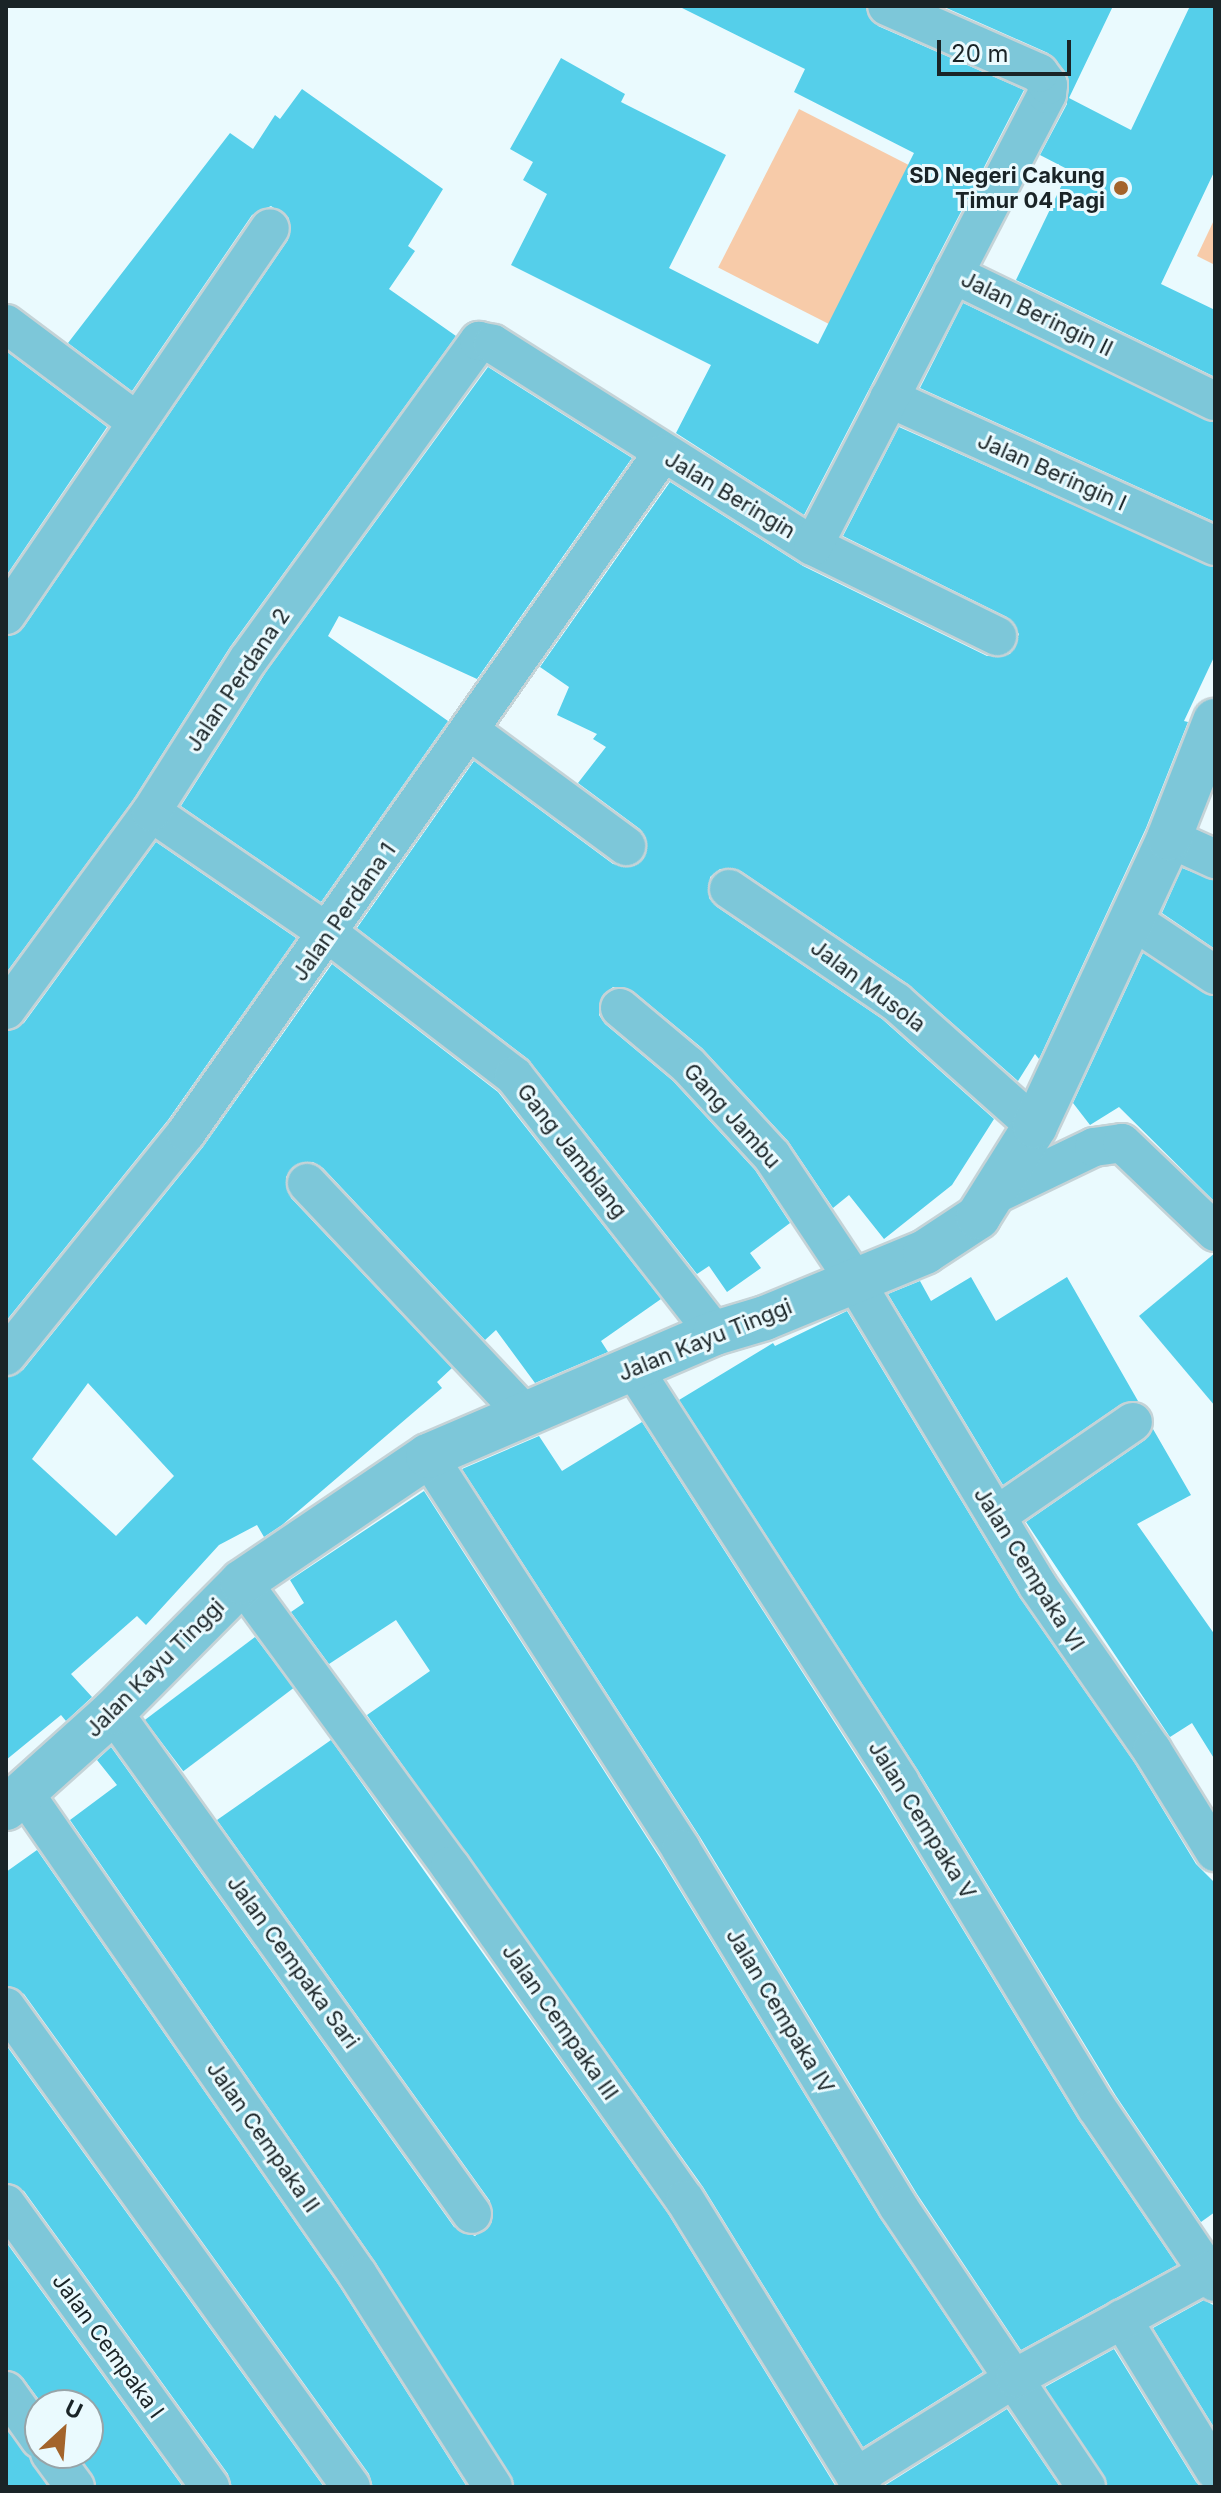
<!DOCTYPE html>
<style>
body{margin:0}
#map{position:relative;width:1221px;height:2493px;overflow:hidden;background:#eafafe;font-family:Inter,sans-serif}
div>[style]{position:absolute}
.green>*{inset:0;background:#f7cba9;transform-origin:0 0}
.building>*{inset:0;background:#55cfea;transform-origin:0 0}
.roads{filter:drop-shadow(2px 0 #c5d3d7) drop-shadow(-2px 0 #c5d3d7) drop-shadow(0 2px #c5d3d7) drop-shadow(0 -2px #c5d3d7)}
.minor>*{height:38px;margin:-19px;padding:0 19px;transform-origin:19px;border-radius:19px;background:#7dc7d9}
.tertiary>*{height:44px;margin:-22px;padding:0 22px;transform-origin:22px;border-radius:22px;background:#7dc7d9}
.dots>*{width:22px;height:22px;translate:-50% -50%;box-sizing:border-box;border:4px solid #eafafe;border-radius:50%}
span{translate:-50% -50%;white-space:nowrap;text-align:center;line-height:1.15;-webkit-text-stroke:6px #eafafe;paint-order:stroke}
.poi-label{font-size:22px;color:#1a2427;font-weight:700}
.right{translate:-100% -50%;text-align:right}
.street-label{font-size:22px;color:#1a2427}
.frame{position:absolute;inset:0;border:8px solid #1a2427;pointer-events:none}
.north{position:absolute;left:24px;top:2389px;width:80px;height:80px;box-sizing:border-box;background:#eafafe;border:2px solid #97a4a8;border-radius:50%;rotate:26deg;font-size:22px;font-weight:700;line-height:32px;text-align:center;color:#1a2427}
.north::after{content:'';display:block;margin:auto;width:28px;height:36px;background:#a3642b;clip-path:polygon(50% 0,100% 100%,50% 72%,0 100%)}
.scale{position:absolute;left:937px;top:40px;width:134px;height:36px;box-sizing:border-box;border:4px solid #1a2427;border-top:0;padding-left:10px;font-size:24px;line-height:28px;white-space:nowrap;color:#1a2427;-webkit-text-stroke:6px #eafafe;paint-order:stroke}
</style>
<div id="map">
<div class="green">
<div style="left:799px;top:109px;width:132px;height:178px;rotate:27deg"></div>
<div style="clip-path:polygon(1215px 218px,1215px 265px,1197px 256px)"></div>
</div>
<div class="building">
<div style="clip-path:polygon(678px 6px,865px 6px,878px 26px,1024px 90px,804px 515px,676px 433px,711px 365px,511px 265px,547px 194px,523px 180px,533px 162px,510px 149px,561px 58px,625px 94px,621px 102px,726px 155px,669px 268px,818px 344px,914px 153px,794px 92px,805px 69px)"></div>
<div style="clip-path:polygon(942px 6px,1113px 6px,1069px 98px,1131px 130px,1190px 6px,1215px 6px,1215px 170px,1161px 284px,1215px 310px,1215px 377px,1016px 280px,1069px 170px,1040px 155px,1067px 104px,1066px 73px,1048px 53px)"></div>
<div style="clip-path:polygon(302px 89px,443px 189px,408px 246px,415px 251px,389px 289px,456px 336px,230px 647px,133px 800px,6px 973px,6px 637px,24px 627px,288px 240px,289px 218px,271px 206px,252px 215px,132px 391px,68px 343px,230px 133px,253px 149px,275px 115px,280px 119px)"></div>
<div style="clip-path:polygon(963px 303px,1215px 423px,1215px 522px,920px 388px)"></div>
<div style="clip-path:polygon(6px 351px,107px 427px,6px 576px)"></div>
<div style="clip-path:polygon(488px 367px,632px 458px,477px 679px,339px 616px,328px 636px,448px 721px,321px 902px,181px 806px,266px 672px)"></div>
<div style="clip-path:polygon(899px 427px,1215px 568px,1215px 655px,1184px 721px,1188px 722px,1146px 828px,1039px 1059px,1035px 1054px,1018px 1081px,908px 984px,741px 871px,720px 869px,710px 877px,709px 898px,717px 907px,882px 1019px,994px 1119px,952px 1185px,884px 1239px,849px 1195px,833px 1208px,788px 1141px,702px 1048px,633px 991px,613px 987px,603px 995px,599px 1015px,605px 1024px,673px 1081px,755px 1170px,790px 1223px,750px 1253px,761px 1268px,727px 1292px,709px 1266px,697px 1274px,528px 1059px,357px 928px,474px 761px,613px 864px,634px 866px,644px 858px,646px 838px,640px 829px,578px 783px,606px 747px,593px 739px,597px 734px,557px 715px,569px 687px,540px 667px,670px 482px,803px 566px,987px 656px,1010px 654px,1019px 634px,1007px 617px,843px 536px)"></div>
<div style="clip-path:polygon(156px 842px,296px 938px,168px 1120px,6px 1321px,6px 1032px,24px 1023px)"></div>
<div style="clip-path:polygon(1182px 868px,1215px 881px,1215px 949px,1162px 913px)"></div>
<div style="clip-path:polygon(1143px 953px,1215px 997px,1215px 1202px,1119px 1107px,1090px 1125px,1073px 1103px)"></div>
<div style="clip-path:polygon(evenodd,332px 964px,498px 1092px,661px 1299px,601px 1341px,608px 1352px,535px 1383px,496px 1330px,485px 1340px,323px 1168px,313px 1162px,293px 1167px,286px 1177px,291px 1198px,452px 1368px,437px 1382px,442px 1388px,282px 1525px,264px 1537px,257px 1525px,219px 1545px,146px 1625px,137px 1616px,71px 1674px,92px 1697px,66px 1721px,61px 1715px,6px 1760px,6px 1377px,23px 1370px,203px 1147px,332px 964px,88px 1383px,174px 1476px,116px 1536px,32px 1459px,88px 1383px)"></div>
<div style="clip-path:polygon(1215px 1253px,1215px 1406px,1139px 1316px)"></div>
<div style="clip-path:polygon(971px 1277px,996px 1321px,1067px 1277px,1138px 1401px,1121px 1404px,1003px 1485px,888px 1294px,920px 1281px,931px 1301px)"></div>
<div style="clip-path:polygon(847px 1311px,1020px 1598px,1134px 1762px,1196px 1864px,1215px 1883px,1215px 2212px,1201px 2222px,1116px 2096px,919px 1772px,679px 1400px,773px 1343px,775px 1346px)"></div>
<div style="clip-path:polygon(642px 1422px,881px 1795px,1078px 2119px,1177px 2265px,1021px 2350px,917px 2194px,700px 1837px,462px 1469px,539px 1436px,562px 1471px)"></div>
<div style="clip-path:polygon(1153px 1429px,1191px 1495px,1137px 1524px,1215px 1635px,1215px 1760px,1192px 1723px,1170px 1737px,1026px 1522px,1145px 1440px)"></div>
<div style="clip-path:polygon(424px 1491px,662px 1861px,880px 2218px,983px 2372px,863px 2447px,703px 2187px,367px 1715px,430px 1671px,396px 1620px,329px 1664px,291px 1612px,304px 1603px,290px 1580px)"></div>
<div style="left:255px;top:1637px;width:64px;height:138px;rotate:53deg"></div>
<div style="clip-path:polygon(331px 1740px,667px 2212px,836px 2487px,515px 2487px,376px 2263px,70px 1820px,117px 1785px,97px 1760px,111px 1747px,454px 2227px,475px 2236px,492px 2222px,490px 2201px,217px 1820px)"></div>
<div style="clip-path:polygon(37px 1850px,340px 2287px,467px 2487px,373px 2487px,369px 2474px,24px 1994px,6px 1985px,6px 1872px)"></div>
<div style="clip-path:polygon(6px 2045px,324px 2487px,232px 2487px,228px 2474px,24px 2191px,6px 2182px)"></div>
<div style="clip-path:polygon(6px 2242px,183px 2487px,97px 2487px,77px 2453px,88px 2453px,88px 2405px,43px 2405px,23px 2378px,6px 2369px)"></div>
<div style="clip-path:polygon(1204px 2300px,1215px 2306px,1215px 2429px,1153px 2328px)"></div>
<div style="clip-path:polygon(1114px 2349px,1196px 2482px,1201px 2487px,1108px 2487px,1045px 2387px)"></div>
<div style="clip-path:polygon(1007px 2409px,1060px 2487px,884px 2487px,884px 2486px)"></div>
<div style="clip-path:polygon(6px 2429px,29px 2457px,48px 2487px,6px 2487px)"></div>
</div>
<div class="roads">
<div class="minor">
<div style="left:953px;top:274px;width:291px;rotate:25.9deg"></div>
<div style="left:6px;top:324px;width:164px;rotate:36.8deg"></div>
<div style="left:889px;top:398px;width:358px;rotate:24.4deg"></div>
<div style="left:813px;top:546px;width:205px;rotate:26.1deg"></div>
<div style="left:6px;top:615px;width:468px;rotate:-55.7deg"></div>
<div style="left:470px;top:731px;width:194px;rotate:36.4deg"></div>
<div style="left:151px;top:812px;width:216px;rotate:34.4deg"></div>
<div style="left:329px;top:934px;width:233px;rotate:37.5deg"></div>
<div style="left:514px;top:1076px;width:326px;rotate:52deg"></div>
<div style="left:1169px;top:838px;width:51px;rotate:24.5deg"></div>
<div style="left:729px;top:889px;width:202px;rotate:34.1deg"></div>
<div style="left:896px;top:1002px;width:186px;rotate:41.7deg"></div>
<div style="left:1131px;top:919px;width:101px;rotate:33.7deg"></div>
<div style="left:620px;top:1008px;width:89px;rotate:40deg"></div>
<div style="left:688px;top:1065px;width:124px;rotate:47.3deg"></div>
<div style="left:772px;top:1156px;width:146px;rotate:56.4deg"></div>
<div style="left:853px;top:1278px;width:359px;rotate:59deg"></div>
<div style="left:1038px;top:1586px;width:200px;rotate:55.2deg"></div>
<div style="left:1152px;top:1750px;width:120px;rotate:58.3deg"></div>
<div style="left:6px;top:1010px;width:245px;rotate:-53.8deg"></div>
<div style="left:151px;top:812px;width:180px;rotate:-57.5deg"></div>
<div style="left:248px;top:660px;width:394px;rotate:-54.1deg"></div>
<div style="left:479px;top:341px;width:14px;rotate:12deg"></div>
<div style="left:493px;top:344px;width:378px;rotate:32.3deg"></div>
<div style="left:813px;top:546px;width:509px;rotate:-62.63deg"></div>
<div style="left:1047px;top:94px;width:9px;rotate:-84deg"></div>
<div style="left:1048px;top:85px;width:15px;rotate:-127deg"></div>
<div style="left:1039px;top:73px;width:166px;rotate:-156.2deg"></div>
<div style="left:307px;top:1183px;width:315px;rotate:46.7deg"></div>
<div style="left:996px;top:1194px;width:109px;rotate:-25.6deg"></div>
<div style="left:1094px;top:1147px;width:28px;rotate:-8deg"></div>
<div style="left:1122px;top:1143px;width:129px;rotate:43.7deg"></div>
<div style="left:6px;top:1356px;width:287px;rotate:-51.1deg"></div>
<div style="left:186px;top:1133px;width:829px;rotate:-54.97deg"></div>
<div style="left:633px;top:1368px;width:493px;rotate:57.2deg"></div>
<div style="left:900px;top:1783px;width:380px;rotate:58.8deg"></div>
<div style="left:1097px;top:2108px;width:210px;rotate:55.9deg"></div>
<div style="left:428px;top:1456px;width:467px;rotate:57.2deg"></div>
<div style="left:681px;top:1849px;width:418px;rotate:58.7deg"></div>
<div style="left:898px;top:2206px;width:338px;rotate:56.2deg"></div>
<div style="left:996px;top:1516px;width:166px;rotate:-34.5deg"></div>
<div style="left:242px;top:1582px;width:352px;rotate:53.8deg"></div>
<div style="left:450px;top:1866px;width:408px;rotate:54.9deg"></div>
<div style="left:685px;top:2200px;width:337px;rotate:58.3deg"></div>
<div style="left:113px;top:1712px;width:617px;rotate:54.43deg"></div>
<div style="left:25px;top:1794px;width:585px;rotate:55.3deg"></div>
<div style="left:358px;top:2275px;width:251px;rotate:57.5deg"></div>
<div style="left:6px;top:2007px;width:591px;rotate:54.29deg"></div>
<div style="left:6px;top:2204px;width:349px;rotate:54.2deg"></div>
<div style="left:1122px;top:2319px;width:178px;rotate:58.5deg"></div>
<div style="left:6px;top:2391px;width:59px;rotate:54.7deg"></div>
<div style="left:50px;top:2453px;width:42px;rotate:53.7deg"></div>
<div style="left:856px;top:2477px;width:187px;rotate:-31.9deg"></div>
<div style="left:1015px;top:2378px;width:228px;rotate:-28.6deg"></div>
</div>
<div class="tertiary">
<div style="left:6px;top:1808px;width:144px;rotate:-41.9deg"></div>
<div style="left:113px;top:1712px;width:183px;rotate:-45.2deg"></div>
<div style="left:242px;top:1582px;width:225px;rotate:-34.1deg"></div>
<div style="left:428px;top:1456px;width:312px;rotate:-23.2deg"></div>
<div style="left:715px;top:1333px;width:52px;rotate:-16.7deg"></div>
<div style="left:765px;top:1318px;width:173px;rotate:-22.4deg"></div>
<div style="left:925px;top:1252px;width:64px;rotate:-33.4deg"></div>
<div style="left:978px;top:1217px;width:107px;rotate:-57.9deg"></div>
<div style="left:1035px;top:1126px;width:318px;rotate:-65deg"></div>
<div style="left:1169px;top:838px;width:126px;rotate:-68.5deg"></div>
</div>
</div>
<div class="dots">
<div style="left:1121px;top:188px;background:#a3642b"></div>
</div>
<div class="poi-label">
<span class="right" style="left:1105px;top:188px">SD Negeri Cakung<br>Timur 04 Pagi</span>
</div>
<div class="street-label">
<span style="left:1037px;top:314px;rotate:26deg">Jalan Beringin II</span>
<span style="left:1052px;top:472px;rotate:24deg">Jalan Beringin I</span>
<span style="left:730px;top:495px;rotate:31deg">Jalan Beringin</span>
<span style="left:238px;top:680px;rotate:-56deg">Jalan Perdana 2</span>
<span style="left:344px;top:912px;rotate:-55deg">Jalan Perdana 1</span>
<span style="left:868px;top:986px;rotate:37deg">Jalan Musola</span>
<span style="left:732px;top:1116px;rotate:48deg">Gang Jambu</span>
<span style="left:572px;top:1151px;rotate:52deg">Gang Jamblang</span>
<span style="left:705px;top:1340px;rotate:-22deg">Jalan Kayu Tinggi</span>
<span style="left:1029px;top:1569px;rotate:58deg">Jalan Cempaka VI</span>
<span style="left:155px;top:1668px;rotate:-45deg">Jalan Kayu Tinggi</span>
<span style="left:922px;top:1820px;rotate:58deg">Jalan Cempaka V</span>
<span style="left:293px;top:1962px;rotate:54deg">Jalan Cempaka Sari</span>
<span style="left:780px;top:2011px;rotate:59deg">Jalan Cempaka IV</span>
<span style="left:560px;top:2022px;rotate:55deg">Jalan Cempaka III</span>
<span style="left:263px;top:2137px;rotate:55deg">Jalan Cempaka II</span>
<span style="left:108px;top:2346px;rotate:54deg">Jalan Cempaka I</span>
</div>
<div class="frame"></div>
<div class="north">U</div>
<div class="scale">20 m</div>
</div>
